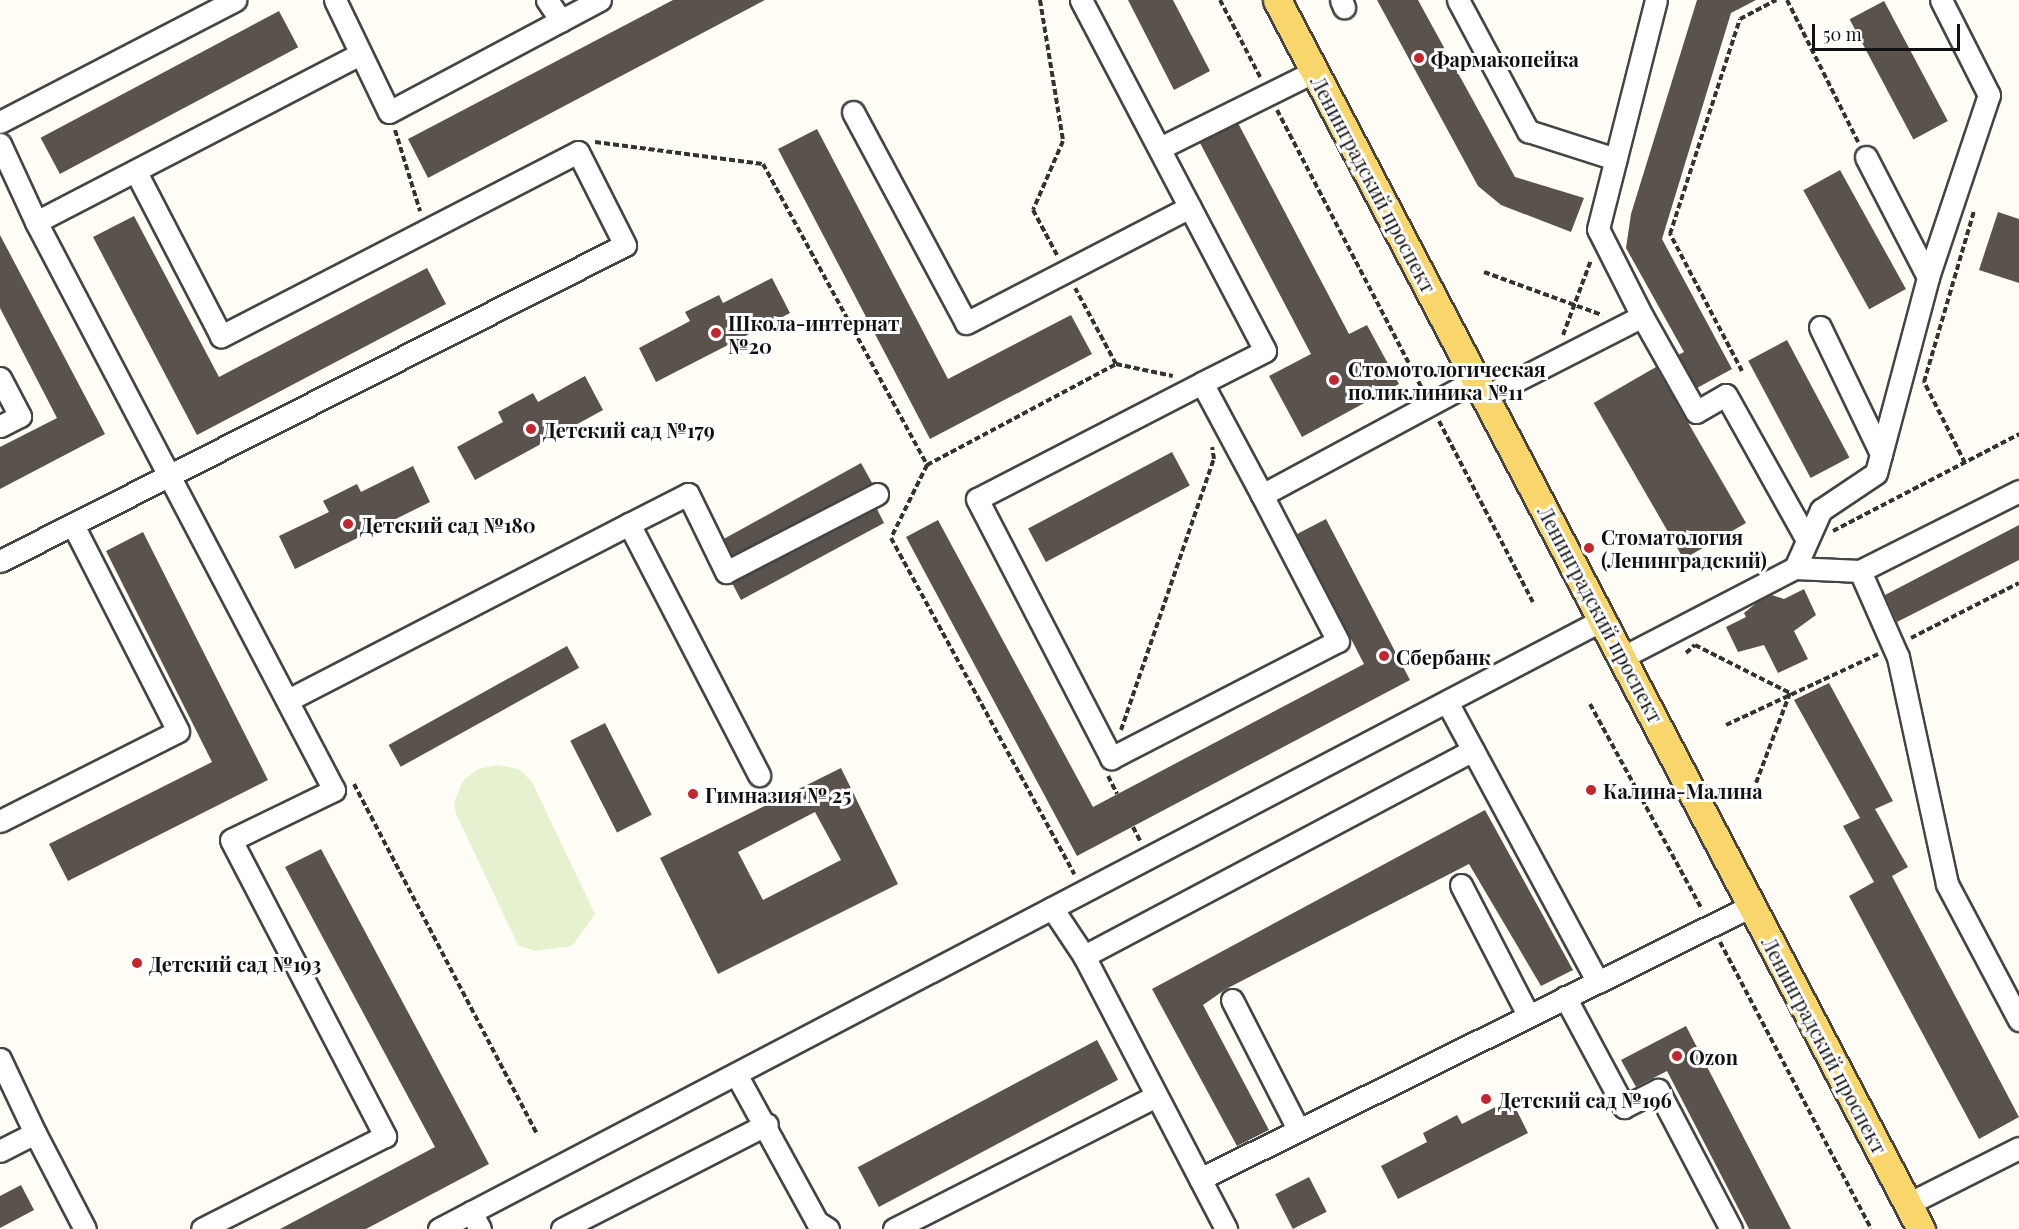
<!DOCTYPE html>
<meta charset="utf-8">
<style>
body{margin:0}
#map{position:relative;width:2019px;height:1229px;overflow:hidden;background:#fffdf5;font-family:"Playfair Display",serif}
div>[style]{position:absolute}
.pitch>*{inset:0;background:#e6f2cf}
.building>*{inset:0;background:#5a524d;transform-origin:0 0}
.path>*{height:4px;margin-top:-2px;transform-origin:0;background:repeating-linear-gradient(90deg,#333 0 6px,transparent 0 9px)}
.roads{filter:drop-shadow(2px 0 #444) drop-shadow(-2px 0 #444) drop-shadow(0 2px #444) drop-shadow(0 -2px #444)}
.minor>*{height:21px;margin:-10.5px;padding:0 10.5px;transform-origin:10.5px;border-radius:10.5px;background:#fff}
.major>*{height:27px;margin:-13.5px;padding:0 13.5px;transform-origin:13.5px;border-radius:13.5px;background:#f9d66b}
.dots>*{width:16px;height:16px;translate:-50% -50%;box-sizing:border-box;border:3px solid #fff;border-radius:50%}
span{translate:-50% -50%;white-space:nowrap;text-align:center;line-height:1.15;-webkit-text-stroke:6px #fff;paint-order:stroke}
.poi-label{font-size:20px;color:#111;font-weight:700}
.left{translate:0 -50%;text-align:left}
.street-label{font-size:20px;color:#111}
.scale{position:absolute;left:1812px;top:24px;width:148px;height:27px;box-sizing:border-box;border:3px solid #111;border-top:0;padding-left:8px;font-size:18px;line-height:21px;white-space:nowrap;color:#111;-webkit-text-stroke:4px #fff;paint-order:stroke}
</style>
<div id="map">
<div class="pitch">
<div style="clip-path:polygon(497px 765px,519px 769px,532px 782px,595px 914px,572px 946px,535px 951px,518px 945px,456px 814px,454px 802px,463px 781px,478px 769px)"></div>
</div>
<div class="building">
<div style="clip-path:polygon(673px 0,765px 0,428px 178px,408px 139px)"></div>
<div style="clip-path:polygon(1128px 0,1173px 0,1210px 71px,1174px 90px)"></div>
<div style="clip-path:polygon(1377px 0,1418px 0,1515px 177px,1584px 198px,1571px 232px,1501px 205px,1478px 186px)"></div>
<div style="clip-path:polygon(1697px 0,1756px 0,1731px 13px,1662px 239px,1732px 369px,1697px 388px,1678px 355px,1684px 352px,1626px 248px,1631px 214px)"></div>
<div style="left:1884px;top:1px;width:136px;height:39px;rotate:62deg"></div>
<div style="left:279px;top:11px;width:41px;height:270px;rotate:62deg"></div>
<div style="clip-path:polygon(1238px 123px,1349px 334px,1367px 325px,1399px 384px,1302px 437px,1269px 376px,1311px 354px,1200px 143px)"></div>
<div style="clip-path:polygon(817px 129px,948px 379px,1071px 315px,1092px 354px,930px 439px,778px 149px)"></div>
<div style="left:1840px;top:170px;width:136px;height:42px;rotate:61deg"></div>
<div style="clip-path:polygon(1998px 212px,2019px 219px,2019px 283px,1979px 270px)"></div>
<div style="clip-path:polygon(134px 216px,219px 377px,427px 268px,446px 304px,197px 435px,93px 237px)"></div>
<div style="clip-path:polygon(0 235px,105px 434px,0 489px,0 447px,57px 418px,0 308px)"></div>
<div style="clip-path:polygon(772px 278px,790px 313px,656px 382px,639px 348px,690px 321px,685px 312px,719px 295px,723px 303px)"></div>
<div style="left:1787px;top:340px;width:133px;height:44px;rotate:62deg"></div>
<div style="left:1656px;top:367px;width:180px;height:72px;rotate:60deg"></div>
<div style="clip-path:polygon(585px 376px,603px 410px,475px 480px,457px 447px,503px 422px,498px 412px,533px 393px,538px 402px)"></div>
<div style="left:1172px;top:452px;width:38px;height:163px;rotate:62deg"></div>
<div style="left:861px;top:463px;width:23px;height:157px;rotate:61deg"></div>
<div style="clip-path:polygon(413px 466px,430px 502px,295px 569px,279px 536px,329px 512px,323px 501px,357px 484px,361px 492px)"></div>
<div style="clip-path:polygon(877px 509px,884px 523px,741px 600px,732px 583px)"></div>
<div style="clip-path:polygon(1326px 519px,1410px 680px,1077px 856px,906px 537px,938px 520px,1093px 807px,1364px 664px,1297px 534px)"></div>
<div style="clip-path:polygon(2019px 525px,2019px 560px,1897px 622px,1885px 595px)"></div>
<div style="clip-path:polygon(143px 532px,268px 780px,68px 881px,49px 844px,212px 762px,106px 551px)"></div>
<div style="clip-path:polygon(1804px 589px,1816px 615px,1794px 631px,1808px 659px,1778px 673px,1764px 645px,1738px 652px,1726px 627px,1746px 617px,1744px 613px,1760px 600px,1772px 595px,1784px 599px)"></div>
<div style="left:567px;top:646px;width:25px;height:204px;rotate:61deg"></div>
<div style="clip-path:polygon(1829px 683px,1893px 801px,1875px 809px,1908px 867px,1892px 876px,2019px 1117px,1979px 1139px,1849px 896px,1874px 882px,1843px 826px,1860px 818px,1794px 700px)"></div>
<div style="left:605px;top:723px;width:103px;height:39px;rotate:63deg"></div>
<div style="clip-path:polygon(evenodd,841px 768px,898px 884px,718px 974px,660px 858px,841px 768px,815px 812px,841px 860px,763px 900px,738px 852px,815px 812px)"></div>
<div style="clip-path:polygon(1485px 810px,1573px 970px,1541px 986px,1469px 864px,1226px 989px,1203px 1005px,1269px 1130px,1237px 1146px,1152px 989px)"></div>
<div style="clip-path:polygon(321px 849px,489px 1164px,366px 1229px,280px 1229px,435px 1147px,285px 867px)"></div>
<div style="clip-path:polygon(1686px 1026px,1791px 1229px,1749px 1229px,1667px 1071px,1636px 1087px,1621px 1060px)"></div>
<div style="left:1097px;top:1040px;width:45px;height:271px;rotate:62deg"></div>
<div style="clip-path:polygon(1511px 1099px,1528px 1133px,1398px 1199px,1381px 1166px,1427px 1142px,1423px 1133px,1457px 1115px,1462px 1124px)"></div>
<div style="left:1309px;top:1177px;width:39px;height:38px;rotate:63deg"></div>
<div style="clip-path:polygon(21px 1185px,34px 1210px,0 1228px,0 1196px)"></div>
</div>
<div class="path">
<div style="left:1040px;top:0;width:143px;rotate:80.7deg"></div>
<div style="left:1063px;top:141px;width:75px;rotate:113.5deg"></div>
<div style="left:1033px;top:210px;width:51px;rotate:61.9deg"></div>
<div style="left:1220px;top:0;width:87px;rotate:62.5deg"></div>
<div style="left:1787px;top:0;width:159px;rotate:63.4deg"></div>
<div style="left:1277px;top:110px;width:314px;rotate:62.5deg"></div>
<div style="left:395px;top:130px;width:85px;rotate:72.8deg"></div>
<div style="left:595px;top:142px;width:169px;rotate:7.5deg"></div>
<div style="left:763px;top:164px;width:343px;rotate:61.4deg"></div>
<div style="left:927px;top:465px;width:81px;rotate:116.3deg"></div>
<div style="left:891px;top:538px;width:383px;rotate:61.4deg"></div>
<div style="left:1484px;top:272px;width:126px;rotate:20deg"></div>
<div style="left:1563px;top:335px;width:80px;rotate:-69.5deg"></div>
<div style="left:1116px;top:364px;width:58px;rotate:11.9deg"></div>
<div style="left:1742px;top:371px;width:155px;rotate:-117.7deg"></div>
<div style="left:1670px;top:234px;width:226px;rotate:-72deg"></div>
<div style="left:1740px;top:19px;width:41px;rotate:-27.8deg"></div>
<div style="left:1439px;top:421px;width:204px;rotate:62.6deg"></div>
<div style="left:1965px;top:463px;width:91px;rotate:-116.8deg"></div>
<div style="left:1924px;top:382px;width:178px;rotate:-73.7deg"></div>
<div style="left:927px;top:465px;width:214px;rotate:-28.1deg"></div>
<div style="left:1116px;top:364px;width:86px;rotate:-118.3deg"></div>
<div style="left:1833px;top:531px;width:210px;rotate:-27.5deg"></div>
<div style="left:1911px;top:638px;width:121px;rotate:-27deg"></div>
<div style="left:1686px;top:653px;width:12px;rotate:-42deg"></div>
<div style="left:1695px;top:645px;width:106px;rotate:26.8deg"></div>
<div style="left:1790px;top:693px;width:96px;rotate:110.7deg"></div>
<div style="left:1590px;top:704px;width:234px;rotate:61.4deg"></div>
<div style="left:1726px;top:725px;width:168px;rotate:-25deg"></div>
<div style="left:1121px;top:730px;width:287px;rotate:-71.1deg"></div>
<div style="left:1214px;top:459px;width:12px;rotate:-99deg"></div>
<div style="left:1108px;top:776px;width:20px;rotate:63deg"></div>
<div style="left:354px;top:784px;width:395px;rotate:62.4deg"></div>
<div style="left:1133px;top:827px;width:16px;rotate:63deg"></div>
<div style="left:1720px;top:942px;width:324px;rotate:62.2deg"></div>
</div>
<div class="roads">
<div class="minor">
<div style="left:335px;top:0;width:124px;rotate:64.3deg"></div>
<div style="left:389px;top:112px;width:239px;rotate:-28deg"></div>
<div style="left:547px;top:0;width:25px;rotate:56deg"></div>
<div style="left:1081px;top:0;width:396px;rotate:62.3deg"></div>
<div style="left:1265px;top:351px;width:71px;rotate:153.1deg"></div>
<div style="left:1202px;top:383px;width:127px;rotate:61.8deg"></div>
<div style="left:1262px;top:495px;width:244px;rotate:-28.3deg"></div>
<div style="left:1341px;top:0;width:8px;rotate:67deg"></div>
<div style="left:1458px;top:0;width:149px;rotate:61.9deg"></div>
<div style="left:1528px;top:131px;width:92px;rotate:17.7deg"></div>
<div style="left:853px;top:112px;width:239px;rotate:61.8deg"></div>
<div style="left:966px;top:323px;width:252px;rotate:-27.4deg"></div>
<div style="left:0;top:122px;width:265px;rotate:-27.4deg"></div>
<div style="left:0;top:144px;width:86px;rotate:65.2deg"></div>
<div style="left:36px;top:222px;width:641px;rotate:62.32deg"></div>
<div style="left:334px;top:790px;width:114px;rotate:154.1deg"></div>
<div style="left:231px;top:840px;width:334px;rotate:62.5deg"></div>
<div style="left:385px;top:1136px;width:205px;rotate:153.1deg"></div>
<div style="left:1160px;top:148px;width:173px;rotate:-26.4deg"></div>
<div style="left:1866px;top:157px;width:135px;rotate:62.7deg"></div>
<div style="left:36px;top:222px;width:365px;rotate:-27.4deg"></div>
<div style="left:1642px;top:316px;width:110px;rotate:60.6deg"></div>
<div style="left:1696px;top:412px;width:34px;rotate:-30deg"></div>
<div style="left:1726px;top:395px;width:164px;rotate:60.8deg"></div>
<div style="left:1820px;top:327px;width:141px;rotate:64.3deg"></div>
<div style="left:0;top:378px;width:43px;rotate:62.2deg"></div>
<div style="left:20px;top:416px;width:22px;rotate:153deg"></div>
<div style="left:1202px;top:383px;width:253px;rotate:152.7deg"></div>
<div style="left:977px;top:499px;width:292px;rotate:62.6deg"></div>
<div style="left:1111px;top:758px;width:255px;rotate:-27.3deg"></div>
<div style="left:1338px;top:641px;width:165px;rotate:-117.5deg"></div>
<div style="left:1486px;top:396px;width:175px;rotate:-27.1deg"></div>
<div style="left:1642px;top:316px;width:97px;rotate:-116.8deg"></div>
<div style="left:1598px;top:229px;width:236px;rotate:-75.8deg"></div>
<div style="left:629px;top:524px;width:66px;rotate:-27deg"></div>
<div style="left:688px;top:494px;width:87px;rotate:64deg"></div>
<div style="left:726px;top:572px;width:170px;rotate:-27.3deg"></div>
<div style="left:0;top:561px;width:700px;rotate:-26.82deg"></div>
<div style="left:625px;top:245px;width:104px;rotate:-116.8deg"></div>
<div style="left:578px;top:152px;width:402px;rotate:152.7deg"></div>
<div style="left:221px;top:336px;width:185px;rotate:-117.4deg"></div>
<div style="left:1795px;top:568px;width:64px;rotate:-65.9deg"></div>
<div style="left:1821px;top:510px;width:66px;rotate:-33.9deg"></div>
<div style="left:1876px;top:473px;width:203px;rotate:-75.1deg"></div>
<div style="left:1928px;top:277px;width:192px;rotate:-71.5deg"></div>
<div style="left:1989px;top:95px;width:106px;rotate:-116.8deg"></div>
<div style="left:1860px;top:571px;width:94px;rotate:66.2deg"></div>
<div style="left:1898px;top:657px;width:232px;rotate:77.8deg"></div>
<div style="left:1947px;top:884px;width:154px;rotate:62.1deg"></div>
<div style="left:1623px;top:657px;width:194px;rotate:-27.4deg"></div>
<div style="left:1795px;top:568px;width:65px;rotate:2.6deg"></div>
<div style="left:1860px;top:571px;width:178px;rotate:-26.7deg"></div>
<div style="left:288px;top:700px;width:384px;rotate:-27.3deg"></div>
<div style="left:629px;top:524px;width:283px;rotate:62.6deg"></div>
<div style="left:1447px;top:702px;width:318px;rotate:61.7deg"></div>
<div style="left:0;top:821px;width:199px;rotate:-26.8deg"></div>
<div style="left:178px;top:731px;width:231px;rotate:-117deg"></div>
<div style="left:1461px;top:885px;width:146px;rotate:62.7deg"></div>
<div style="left:1052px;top:908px;width:58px;rotate:56.3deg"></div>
<div style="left:1084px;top:956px;width:308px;rotate:62.5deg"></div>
<div style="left:1084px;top:956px;width:440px;rotate:-27.9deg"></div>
<div style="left:1565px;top:997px;width:125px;rotate:61.8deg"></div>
<div style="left:1624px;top:1107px;width:38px;rotate:-27deg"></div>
<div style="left:1658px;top:1090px;width:157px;rotate:62.3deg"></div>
<div style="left:1232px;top:1000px;width:145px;rotate:62.9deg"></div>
<div style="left:0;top:1059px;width:82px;rotate:64.7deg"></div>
<div style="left:35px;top:1133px;width:39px;rotate:153deg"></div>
<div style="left:736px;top:1074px;width:169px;rotate:61.3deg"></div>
<div style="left:817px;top:1222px;width:13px;rotate:32deg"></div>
<div style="left:35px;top:1133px;width:108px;rotate:62.5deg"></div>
<div style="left:1200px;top:1179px;width:617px;rotate:-26.36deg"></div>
<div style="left:1908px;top:1204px;width:124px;rotate:-26.8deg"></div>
<div style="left:471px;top:1212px;width:19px;rotate:62deg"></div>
<div style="left:439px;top:1229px;width:1315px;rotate:-27.64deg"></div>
<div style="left:562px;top:1229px;width:230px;rotate:-27.1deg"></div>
<div style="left:894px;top:1229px;width:294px;rotate:-26.9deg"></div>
</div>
<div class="major">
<div style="left:1277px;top:0;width:1388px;rotate:62.35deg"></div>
</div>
</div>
<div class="dots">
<div style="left:1419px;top:58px;background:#c4262e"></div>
<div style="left:716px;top:333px;background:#c4262e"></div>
<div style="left:1334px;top:380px;background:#c4262e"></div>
<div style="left:531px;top:429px;background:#c4262e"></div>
<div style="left:348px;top:524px;background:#c4262e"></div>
<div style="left:1589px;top:548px;background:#c4262e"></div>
<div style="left:1384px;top:656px;background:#c4262e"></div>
<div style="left:1591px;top:790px;background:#c4262e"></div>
<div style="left:693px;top:794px;background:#c4262e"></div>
<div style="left:137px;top:963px;background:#c4262e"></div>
<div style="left:1677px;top:1056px;background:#c4262e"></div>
<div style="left:1486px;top:1099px;background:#c4262e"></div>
</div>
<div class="poi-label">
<span class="left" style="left:1431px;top:58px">Фармакопейка</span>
<span class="left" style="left:728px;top:334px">Школа-интернат<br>№20</span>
<span class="left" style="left:1348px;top:380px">Стомотологическая<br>поликлиника №11</span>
<span class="left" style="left:543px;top:429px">Детский сад №179</span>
<span class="left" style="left:360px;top:524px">Детский сад №180</span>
<span class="left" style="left:1601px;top:548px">Стоматология<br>(Ленинградский)</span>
<span class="left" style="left:1396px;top:656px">Сбербанк</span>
<span class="left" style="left:1603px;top:790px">Калина-Малина</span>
<span class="left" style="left:705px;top:794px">Гимназия № 25</span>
<span class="left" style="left:149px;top:963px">Детский сад №193</span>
<span class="left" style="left:1689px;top:1056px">Ozon</span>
<span class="left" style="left:1498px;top:1099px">Детский сад №196</span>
</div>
<div class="street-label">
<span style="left:1374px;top:184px;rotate:62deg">Ленинградский проспект</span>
<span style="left:1601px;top:614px;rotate:62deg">Ленинградский проспект</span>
<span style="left:1825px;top:1045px;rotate:62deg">Ленинградский проспект</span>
</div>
<div class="scale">50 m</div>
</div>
